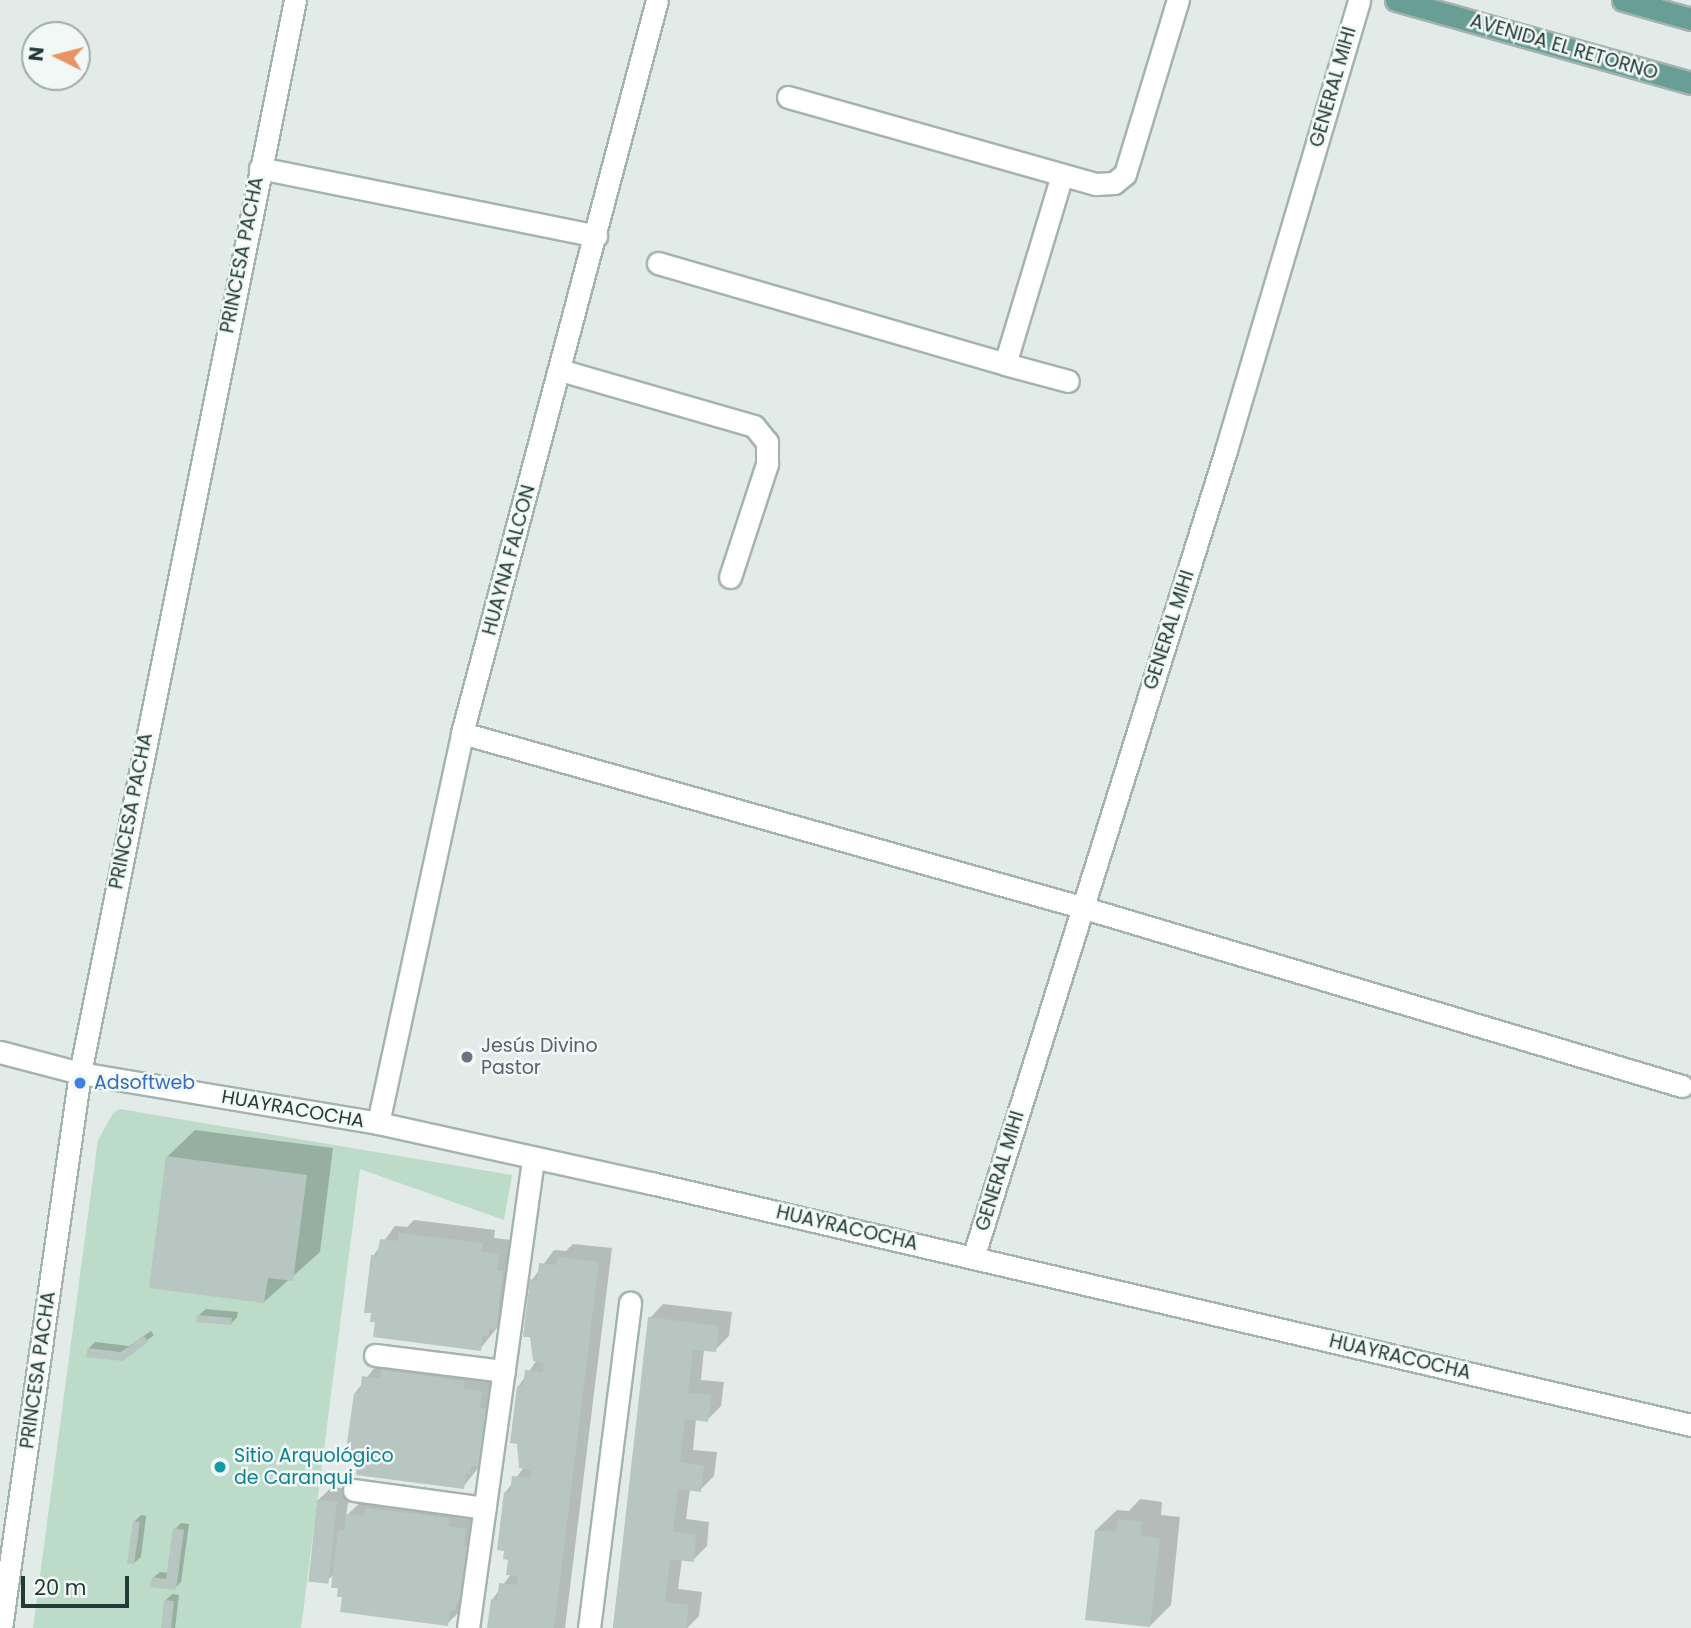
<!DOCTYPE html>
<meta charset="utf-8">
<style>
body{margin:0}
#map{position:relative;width:1691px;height:1628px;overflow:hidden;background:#e2ebe8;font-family:Poppins,sans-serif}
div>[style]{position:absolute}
.green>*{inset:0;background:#bcdbc8}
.shadow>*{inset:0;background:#0003}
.building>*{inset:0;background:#b7c6c1;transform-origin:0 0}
.roads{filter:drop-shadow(2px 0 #a5b3af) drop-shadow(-2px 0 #a5b3af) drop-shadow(0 2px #a5b3af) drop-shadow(0 -2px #a5b3af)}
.minor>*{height:21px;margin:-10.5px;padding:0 10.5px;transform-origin:10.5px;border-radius:10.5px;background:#fff}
.primary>*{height:21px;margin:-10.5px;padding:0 10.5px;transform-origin:10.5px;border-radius:10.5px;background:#699e96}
.dots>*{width:19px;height:19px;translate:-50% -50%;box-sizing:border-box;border:4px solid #f2f8f6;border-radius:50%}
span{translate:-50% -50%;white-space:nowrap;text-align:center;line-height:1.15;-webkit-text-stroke:5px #f2f8f6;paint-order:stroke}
.street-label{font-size:19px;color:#233b37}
.worship-label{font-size:19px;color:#5b616d}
.left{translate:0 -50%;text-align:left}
.shop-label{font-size:19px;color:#366cbe}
.culture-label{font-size:19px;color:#0d838f}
.north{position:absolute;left:21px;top:21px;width:70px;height:70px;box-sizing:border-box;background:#f2f8f6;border:2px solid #9facaa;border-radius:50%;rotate:276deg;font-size:19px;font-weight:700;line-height:28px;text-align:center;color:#233b37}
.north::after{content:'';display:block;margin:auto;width:24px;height:32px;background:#e99262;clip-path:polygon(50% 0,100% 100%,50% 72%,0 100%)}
.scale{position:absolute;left:21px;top:1576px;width:108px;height:32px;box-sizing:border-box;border:4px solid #233b37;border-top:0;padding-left:9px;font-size:21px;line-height:24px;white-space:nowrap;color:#233b37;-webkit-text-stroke:5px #f2f8f6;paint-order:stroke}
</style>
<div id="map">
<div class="green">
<div style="clip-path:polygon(120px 1109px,512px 1175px,504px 1220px,360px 1169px,301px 1628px,33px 1628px,98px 1140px,113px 1113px)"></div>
</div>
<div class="shadow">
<div style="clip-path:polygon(195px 1130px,333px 1148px,320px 1252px,264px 1302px,167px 1157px)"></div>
<div style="clip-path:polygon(414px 1220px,495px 1230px,494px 1238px,512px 1240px,509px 1313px,480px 1349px,377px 1321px,373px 1256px,395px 1226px,407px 1227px)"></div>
<div style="clip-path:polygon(573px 1244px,612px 1248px,565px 1628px,489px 1628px,492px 1600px,511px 1574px,505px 1493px,524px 1467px,518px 1387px,537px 1360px,532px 1280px,554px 1250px,566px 1251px)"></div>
<div style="clip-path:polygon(663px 1304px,732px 1312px,729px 1336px,715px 1350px,704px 1349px,701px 1380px,724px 1382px,721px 1406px,707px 1420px,696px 1419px,693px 1450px,717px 1452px,714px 1476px,700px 1490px,690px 1489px,686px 1519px,709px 1522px,707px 1546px,693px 1560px,682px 1559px,678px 1589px,702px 1592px,699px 1616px,687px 1628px,613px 1628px,650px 1318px)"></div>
<div style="clip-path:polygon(206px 1309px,238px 1312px,237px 1317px,231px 1324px,199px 1315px)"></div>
<div style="clip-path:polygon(151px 1331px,154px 1335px,122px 1359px,89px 1348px,95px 1342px,129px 1346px)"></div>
<div style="clip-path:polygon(378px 1363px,495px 1378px,492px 1451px,463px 1487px,360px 1458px,355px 1393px)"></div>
<div style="clip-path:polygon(332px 1487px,350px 1489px,346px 1516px,362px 1501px,479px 1515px,461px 1610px,447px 1624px,344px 1596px,334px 1574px,326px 1582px,318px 1500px)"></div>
<div style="clip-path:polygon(1140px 1499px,1162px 1502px,1161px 1515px,1180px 1517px,1171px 1605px,1150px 1626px,1096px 1530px,1117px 1510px,1129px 1511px)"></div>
<div style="clip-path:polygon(141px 1515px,146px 1516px,141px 1557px,134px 1563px,134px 1522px)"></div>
<div style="clip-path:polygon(181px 1523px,189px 1524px,181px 1582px,175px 1588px,153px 1578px,160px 1572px,169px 1573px,175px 1529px)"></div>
<div style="clip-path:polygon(172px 1594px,179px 1595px,175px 1628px,162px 1628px,165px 1601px)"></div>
</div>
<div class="building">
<div style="clip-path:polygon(166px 1156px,307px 1175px,293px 1281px,268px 1278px,264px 1303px,149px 1288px)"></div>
<div style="clip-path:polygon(398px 1233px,483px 1243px,481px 1251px,499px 1254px,497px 1271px,503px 1271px,496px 1329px,490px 1328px,488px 1336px,483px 1335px,481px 1351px,373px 1337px,375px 1322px,370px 1322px,371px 1313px,364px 1313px,371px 1255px,377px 1256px,380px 1239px,398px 1241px)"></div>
<div style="clip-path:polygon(557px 1257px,599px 1262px,554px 1628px,487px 1628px,491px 1599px,497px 1600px,499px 1583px,517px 1585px,518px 1576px,506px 1575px,508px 1560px,503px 1559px,504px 1551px,497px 1550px,504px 1492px,510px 1493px,512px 1476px,530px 1478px,531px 1470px,519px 1468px,517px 1444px,510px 1443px,517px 1386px,523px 1387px,525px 1370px,543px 1372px,544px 1363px,533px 1361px,530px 1337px,523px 1337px,530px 1279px,537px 1280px,539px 1263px,557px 1265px)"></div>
<div style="left:197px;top:1315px;width:35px;height:7px;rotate:5deg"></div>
<div style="clip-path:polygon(648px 1317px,719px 1326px,716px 1352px,693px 1350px,688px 1393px,711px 1395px,708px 1422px,685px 1419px,680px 1463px,704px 1465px,701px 1492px,678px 1489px,673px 1532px,696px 1535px,694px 1562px,670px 1559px,665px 1602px,689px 1605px,686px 1628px,613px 1628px)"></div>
<div style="clip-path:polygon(144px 1336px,148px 1342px,123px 1361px,86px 1357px,87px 1348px,121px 1352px)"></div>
<div style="clip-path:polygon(381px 1370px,465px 1381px,464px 1389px,482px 1391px,480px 1408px,486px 1409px,479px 1467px,471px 1466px,470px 1474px,466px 1473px,464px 1489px,356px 1475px,358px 1460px,353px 1459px,354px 1451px,346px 1450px,354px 1393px,360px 1393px,362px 1376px,380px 1379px)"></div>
<div style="left:317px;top:1500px;width:20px;height:82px;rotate:6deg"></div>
<div style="clip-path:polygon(365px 1508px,450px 1518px,448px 1526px,466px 1529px,464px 1546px,470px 1546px,463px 1604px,456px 1603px,455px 1611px,450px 1610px,448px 1626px,340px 1612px,342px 1597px,337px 1597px,338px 1588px,331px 1588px,338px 1530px,344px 1530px,346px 1514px,364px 1516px)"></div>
<div style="clip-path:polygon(1118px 1519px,1142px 1522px,1141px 1536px,1160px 1538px,1150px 1627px,1085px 1620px,1095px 1530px,1116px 1532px)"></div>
<div style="left:133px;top:1521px;width:7px;height:43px;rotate:8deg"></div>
<div style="clip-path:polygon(173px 1528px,184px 1530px,176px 1590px,150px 1587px,152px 1577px,166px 1579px)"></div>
<div style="left:164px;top:1600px;width:10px;height:28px;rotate:6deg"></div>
</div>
<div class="roads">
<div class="minor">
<div style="left:788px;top:97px;width:320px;rotate:15.8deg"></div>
<div style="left:1096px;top:184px;width:18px;rotate:-3deg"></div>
<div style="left:1114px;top:183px;width:14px;rotate:-39deg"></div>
<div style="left:1125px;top:174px;width:182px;rotate:-73.1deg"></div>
<div style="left:260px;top:168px;width:343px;rotate:11.4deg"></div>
<div style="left:1062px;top:175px;width:197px;rotate:106.8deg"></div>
<div style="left:1005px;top:364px;width:65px;rotate:15.1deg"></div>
<div style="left:658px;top:263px;width:361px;rotate:16.2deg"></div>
<div style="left:560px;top:370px;width:202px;rotate:16.1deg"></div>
<div style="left:754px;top:426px;width:21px;rotate:51deg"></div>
<div style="left:767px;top:442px;width:22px;rotate:90deg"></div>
<div style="left:767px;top:464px;width:119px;rotate:108.1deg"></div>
<div style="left:462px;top:733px;width:643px;rotate:15.7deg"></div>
<div style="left:1081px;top:907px;width:627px;rotate:16.59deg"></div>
<div style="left:0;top:1052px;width:83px;rotate:14.7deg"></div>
<div style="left:80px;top:1073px;width:302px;rotate:9.5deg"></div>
<div style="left:378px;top:1123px;width:280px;rotate:12.4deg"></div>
<div style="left:651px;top:1183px;width:1068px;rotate:13.1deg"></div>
<div style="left:378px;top:1123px;width:399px;rotate:-77.8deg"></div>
<div style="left:462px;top:733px;width:758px;rotate:-75.1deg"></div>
<div style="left:973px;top:1258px;width:847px;rotate:-72.61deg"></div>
<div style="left:1226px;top:450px;width:469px;rotate:-73.5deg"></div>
<div style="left:375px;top:1355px;width:130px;rotate:7.1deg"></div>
<div style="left:354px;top:1490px;width:132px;rotate:7.8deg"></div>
<div style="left:1px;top:1628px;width:561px;rotate:-81.9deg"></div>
<div style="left:80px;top:1073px;width:1094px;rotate:-78.67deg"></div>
<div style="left:468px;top:1628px;width:475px;rotate:-82.1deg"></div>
<div style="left:589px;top:1628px;width:328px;rotate:-82.8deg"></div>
</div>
<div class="primary">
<div style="left:1396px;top:0;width:306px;rotate:15.7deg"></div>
<div style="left:1623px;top:0;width:71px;rotate:15.6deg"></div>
</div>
</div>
<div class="dots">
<div style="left:467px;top:1057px;background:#6b7280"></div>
<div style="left:80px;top:1083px;background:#3f7fe0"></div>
<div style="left:220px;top:1467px;background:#0f9aa8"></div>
</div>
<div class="street-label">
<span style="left:1564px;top:47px;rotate:16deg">AVENIDA EL RETORNO</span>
<span style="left:1333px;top:87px;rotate:-74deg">GENERAL MIHI</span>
<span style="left:242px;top:255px;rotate:-79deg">PRINCESA PACHA</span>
<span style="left:509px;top:560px;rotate:-75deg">HUAYNA FALCON</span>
<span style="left:1169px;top:630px;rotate:-72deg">GENERAL MIHI</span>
<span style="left:131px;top:811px;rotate:-79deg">PRINCESA PACHA</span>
<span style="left:293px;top:1109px;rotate:10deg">HUAYRACOCHA</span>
<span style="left:1000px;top:1171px;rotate:-73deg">GENERAL MIHI</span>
<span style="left:847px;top:1228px;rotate:13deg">HUAYRACOCHA</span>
<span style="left:1400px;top:1357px;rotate:13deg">HUAYRACOCHA</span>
<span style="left:38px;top:1370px;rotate:-82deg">PRINCESA PACHA</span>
</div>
<div class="worship-label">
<span class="left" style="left:481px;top:1057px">Jesús Divino<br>Pastor</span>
</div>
<div class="shop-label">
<span class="left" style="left:94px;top:1083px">Adsoftweb</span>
</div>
<div class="culture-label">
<span class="left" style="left:234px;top:1467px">Sitio Arquológico<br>de Caranqui</span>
</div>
<div class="north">N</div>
<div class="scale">20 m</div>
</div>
